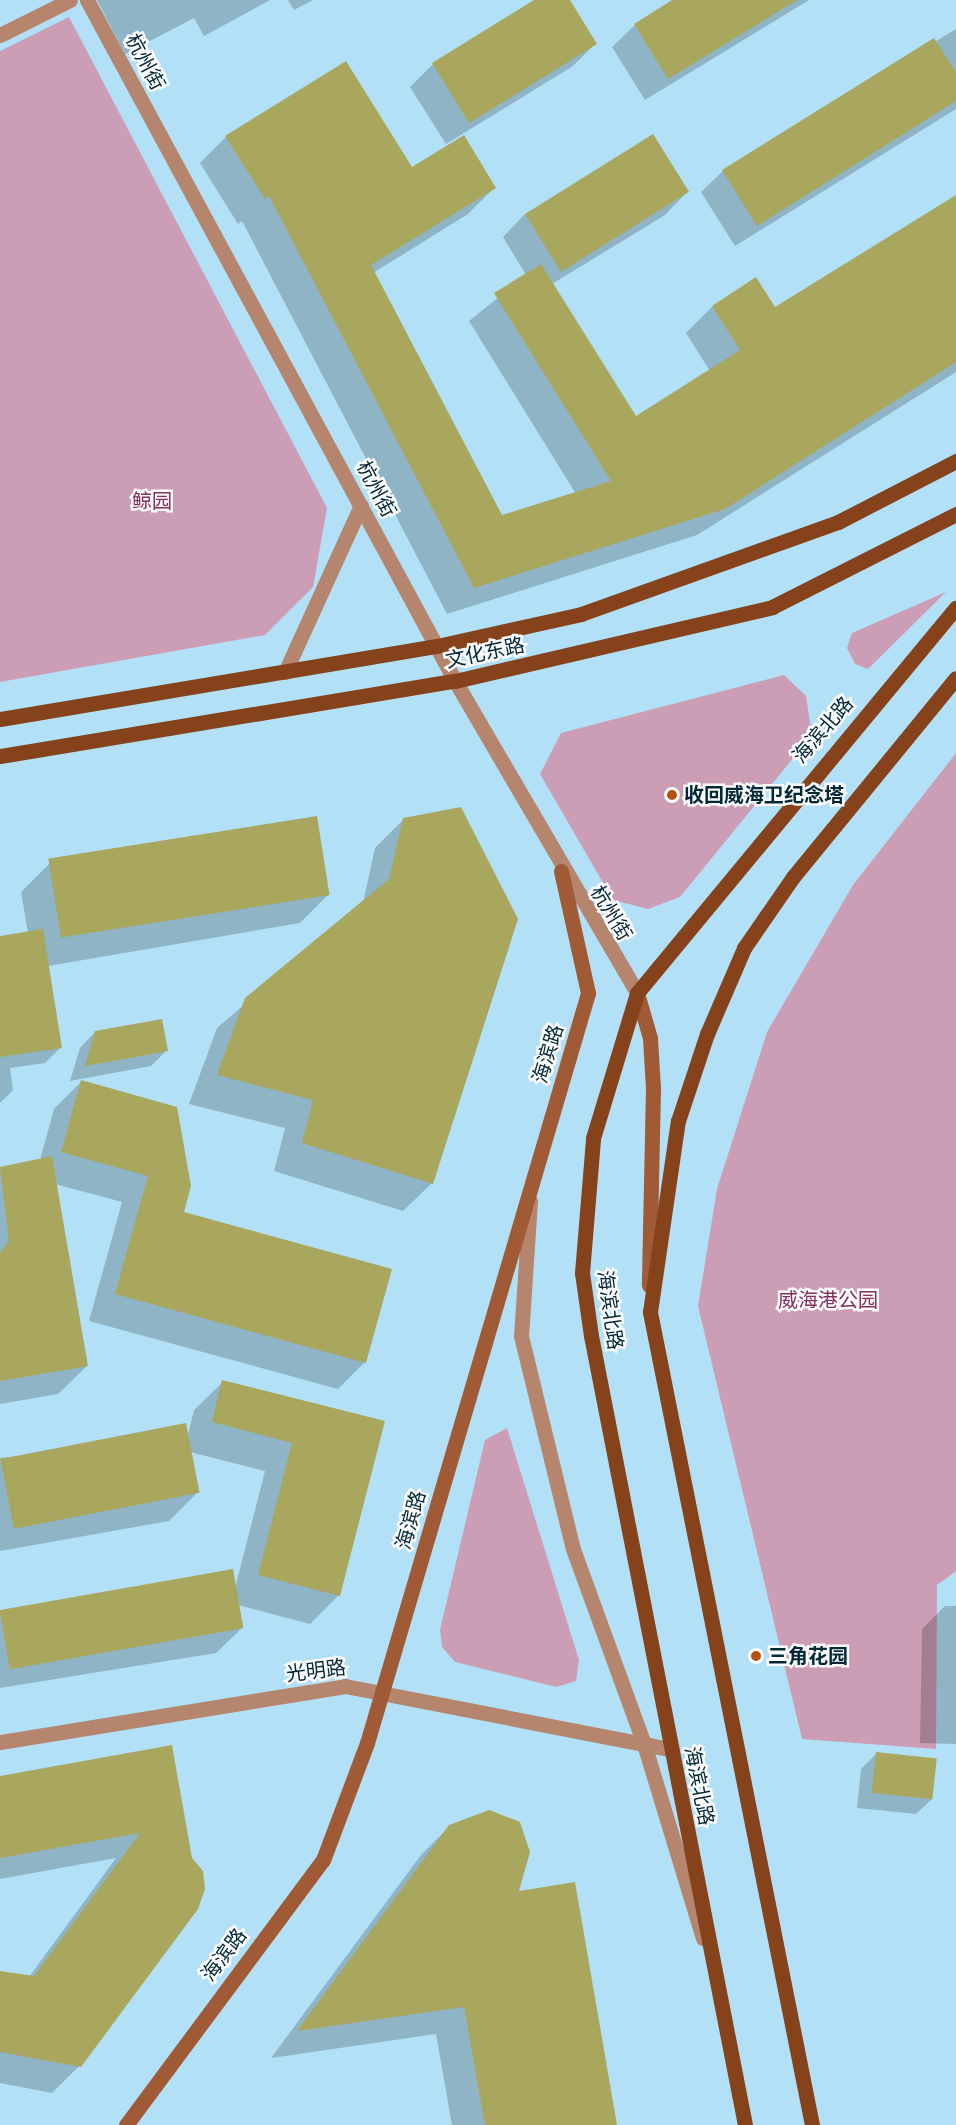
<!DOCTYPE html>
<meta charset="utf-8">
<style>
body{margin:0}
#map{position:relative;width:956px;height:2125px;overflow:hidden;background:#b2e1f7;font-family:"Space Grotesk","Noto Sans SC",sans-serif}
div>[style]{position:absolute}
.green>*{inset:0;background:#cc9eb5}
.shadow>*{inset:0;background:#0003}
.building>*{inset:0;background:#a9a75d;transform-origin:0 0}
.service>*{height:15px;margin:-7.5px;padding:0 7.5px;transform-origin:7.5px;border-radius:7.5px;background:#b5856d}
.minor>*{height:15px;margin:-7.5px;padding:0 7.5px;transform-origin:7.5px;border-radius:7.5px;background:#b5856d}
.tertiary>*{height:15px;margin:-7.5px;padding:0 7.5px;transform-origin:7.5px;border-radius:7.5px;background:#b5856d}
.secondary>*{height:15px;margin:-7.5px;padding:0 7.5px;transform-origin:7.5px;border-radius:7.5px;background:#a05a35}
.primary>*{height:15px;margin:-7.5px;padding:0 7.5px;transform-origin:7.5px;border-radius:7.5px;background:#85421b}
.dots>*{width:16px;height:16px;translate:-50% -50%;box-sizing:border-box;border:3px solid #fafafa;border-radius:50%}
span{translate:-50% -50%;white-space:nowrap;text-align:center;line-height:1.15;-webkit-text-stroke:5px #fafafa;paint-order:stroke}
.street-label{font-size:20px;color:#032937}
.park-label{font-size:20px;color:#823160}
.poi-label{font-size:20px;color:#032937;font-weight:700}
.left{translate:0 -50%;text-align:left}
</style>
<div id="map">
<div class="green">
<div style="clip-path:polygon(69px 17px,327px 508px,313px 587px,265px 635px,0 682px,0 51px)"></div>
<div style="clip-path:polygon(946px 592px,868px 669px,855px 664px,847px 648px,852px 633px)"></div>
<div style="clip-path:polygon(784px 675px,806px 696px,812px 735px,680px 897px,648px 909px,613px 900px,540px 774px,561px 733px)"></div>
<div style="clip-path:polygon(956px 753px,956px 1571px,937px 1585px,936px 1749px,802px 1739px,698px 1306px,717px 1189px,767px 1032px,853px 885px)"></div>
<div style="clip-path:polygon(507px 1428px,579px 1660px,576px 1681px,556px 1687px,455px 1662px,442px 1647px,440px 1630px,485px 1440px)"></div>
</div>
<div class="shadow">
<div style="clip-path:polygon(97px 0,270px 0,204px 36px,194px 18px,125px 54px)"></div>
<div style="clip-path:polygon(288px 0,313px 0,294px 10px)"></div>
<div style="clip-path:polygon(536px 0,568px 0,595px 44px,573px 66px,446px 144px,410px 87px,433px 64px)"></div>
<div style="clip-path:polygon(675px 0,809px 0,645px 100px,612px 47px,635px 25px)"></div>
<div style="clip-path:polygon(956px 29px,956px 109px,735px 246px,701px 192px,723px 171px)"></div>
<div style="clip-path:polygon(226px 137px,494px 188px,468px 214px,373px 273px,501px 517px,576px 494px,469px 321px,526px 275px,503px 237px,525px 214px,687px 192px,665px 215px,552px 284px,635px 418px,710px 371px,686px 333px,712px 307px,775px 309px,956px 197px,956px 372px,697px 535px,447px 614px,242px 221px,238px 224px,200px 163px)"></div>
<div style="clip-path:polygon(404px 819px,432px 1183px,403px 1211px,274px 1171px,285px 1128px,189px 1104px,217px 1028px,363px 903px,375px 848px)"></div>
<div style="clip-path:polygon(50px 863px,329px 894px,300px 923px,48px 966px,60px 1048px,45px 1063px,10px 1068px,13px 1090px,0 1103px,0 947px,28px 933px,21px 892px)"></div>
<div style="clip-path:polygon(95px 1032px,166px 1051px,151px 1066px,70px 1081px,80px 1048px)"></div>
<div style="clip-path:polygon(81px 1082px,182px 1213px,365px 1362px,338px 1389px,89px 1321px,122px 1202px,55px 1184px,87px 1366px,58px 1394px,0 1404px,0 1168px,40px 1160px,54px 1109px)"></div>
<div style="clip-path:polygon(223px 1382px,383px 1422px,339px 1595px,310px 1624px,238px 1605px,242px 1628px,216px 1653px,0 1688px,0 1613px,235px 1588px,265px 1471px,190px 1452px,197px 1493px,169px 1521px,0 1551px,0 1458px,187px 1439px,194px 1410px)"></div>
<div style="clip-path:polygon(945px 1606px,956px 1606px,956px 1744px,920px 1743px,922px 1629px)"></div>
<div style="clip-path:polygon(171px 1747px,79px 2066px,52px 2093px,0 2083px,0 1972px,29px 1977px,116px 1858px,0 1879px,0 1777px)"></div>
<div style="clip-path:polygon(876px 1754px,932px 1799px,916px 1814px,857px 1808px,861px 1769px)"></div>
<div style="clip-path:polygon(450px 1826px,517px 1893px,615px 2125px,452px 2125px,436px 2034px,271px 2058px,421px 1855px)"></div>
</div>
<div class="building">
<div style="clip-path:polygon(534px 0,570px 0,597px 44px,469px 123px,432px 63px)"></div>
<div style="clip-path:polygon(672px 0,797px 0,668px 79px,634px 24px)"></div>
<div style="clip-path:polygon(934px 38px,956px 72px,956px 101px,757px 226px,722px 170px)"></div>
<div style="clip-path:polygon(346px 61px,412px 167px,464px 135px,496px 188px,371px 265px,502px 515px,611px 481px,494px 293px,541px 264px,636px 416px,740px 350px,712px 306px,756px 277px,775px 307px,956px 195px,956px 362px,725px 509px,474px 588px,269px 196px,265px 199px,225px 136px)"></div>
<div style="left:653px;top:134px;width:68px;height:151px;rotate:58deg"></div>
<div style="clip-path:polygon(461px 807px,518px 919px,433px 1184px,302px 1143px,313px 1100px,217px 1075px,245px 998px,389px 879px,403px 818px)"></div>
<div style="left:317px;top:816px;width:80px;height:272px;rotate:81deg"></div>
<div style="clip-path:polygon(43px 929px,62px 1048px,0 1057px,0 936px)"></div>
<div style="clip-path:polygon(162px 1019px,168px 1051px,85px 1066px,95px 1031px)"></div>
<div style="clip-path:polygon(81px 1080px,177px 1107px,191px 1186px,184px 1212px,392px 1269px,366px 1363px,115px 1294px,148px 1176px,61px 1152px)"></div>
<div style="clip-path:polygon(52px 1156px,88px 1366px,0 1381px,0 1253px,9px 1241px,0 1167px)"></div>
<div style="clip-path:polygon(222px 1380px,385px 1421px,340px 1596px,258px 1575px,292px 1443px,212px 1422px)"></div>
<div style="left:186px;top:1423px;width:71px;height:189px;rotate:79deg"></div>
<div style="left:233px;top:1569px;width:60px;height:237px;rotate:80deg"></div>
<div style="clip-path:polygon(172px 1745px,192px 1858px,203px 1871px,205px 1889px,198px 1909px,81px 2067px,0 2052px,0 1971px,34px 1976px,140px 1833px,0 1858px,0 1776px)"></div>
<div style="left:876px;top:1752px;width:61px;height:41px;rotate:6deg"></div>
<div style="clip-path:polygon(489px 1810px,520px 1822px,530px 1852px,519px 1891px,575px 1882px,617px 2125px,485px 2125px,464px 2007px,297px 2031px,449px 1825px)"></div>
</div>
<div class="service">
<div style="left:0;top:35px;width:78px;rotate:-26.6deg"></div>
</div>
<div class="minor">
<div style="left:455px;top:681px;width:361px;rotate:59.7deg"></div>
<div style="left:530px;top:1201px;width:135px;rotate:93.8deg"></div>
<div style="left:521px;top:1336px;width:219px;rotate:76.3deg"></div>
<div style="left:573px;top:1549px;width:208px;rotate:70deg"></div>
<div style="left:644px;top:1744px;width:203px;rotate:73.1deg"></div>
</div>
<div class="tertiary">
<div style="left:87px;top:0;width:774px;rotate:61.61deg"></div>
<div style="left:285px;top:672px;width:183px;rotate:-65.5deg"></div>
<div style="left:0;top:1742px;width:350px;rotate:-9.2deg"></div>
<div style="left:345px;top:1686px;width:331px;rotate:11deg"></div>
</div>
<div class="secondary">
<div style="left:637px;top:993px;width:47px;rotate:73.9deg"></div>
<div style="left:650px;top:1038px;width:50px;rotate:86.6deg"></div>
<div style="left:653px;top:1088px;width:197px;rotate:91.2deg"></div>
<div style="left:126px;top:2125px;width:330px;rotate:-53.4deg"></div>
<div style="left:323px;top:1860px;width:125px;rotate:-69.4deg"></div>
<div style="left:367px;top:1743px;width:782px;rotate:-73.58deg"></div>
<div style="left:588px;top:993px;width:125px;rotate:-102.5deg"></div>
</div>
<div class="primary">
<div style="left:0;top:719px;width:443px;rotate:-9.5deg"></div>
<div style="left:437px;top:646px;width:148px;rotate:-12.5deg"></div>
<div style="left:581px;top:614px;width:273px;rotate:-19.7deg"></div>
<div style="left:838px;top:522px;width:133px;rotate:-27.3deg"></div>
<div style="left:0;top:756px;width:461px;rotate:-9.4deg"></div>
<div style="left:455px;top:681px;width:326px;rotate:-13.1deg"></div>
<div style="left:772px;top:607px;width:206px;rotate:-26.8deg"></div>
<div style="left:745px;top:2125px;width:804px;rotate:-101.04deg"></div>
<div style="left:591px;top:1336px;width:64px;rotate:-98.1deg"></div>
<div style="left:582px;top:1273px;width:135px;rotate:-85.3deg"></div>
<div style="left:593px;top:1138px;width:152px;rotate:-73.1deg"></div>
<div style="left:637px;top:993px;width:500px;rotate:-50.4deg"></div>
<div style="left:812px;top:2125px;width:829px;rotate:-101.27deg"></div>
<div style="left:650px;top:1312px;width:193px;rotate:-81.7deg"></div>
<div style="left:678px;top:1121px;width:92px;rotate:-71.6deg"></div>
<div style="left:707px;top:1034px;width:94px;rotate:-66.7deg"></div>
<div style="left:744px;top:948px;width:86px;rotate:-55.4deg"></div>
<div style="left:793px;top:877px;width:257px;rotate:-50.7deg"></div>
</div>
<div class="dots">
<div style="left:672px;top:795px;background:#b35211"></div>
<div style="left:756px;top:1656px;background:#b35211"></div>
</div>
<div class="street-label">
<span style="left:145px;top:62px;rotate:62deg">杭州街</span>
<span style="left:376px;top:489px;rotate:62deg">杭州街</span>
<span style="left:485px;top:653px;rotate:-12deg">文化东路</span>
<span style="left:823px;top:730px;rotate:-49deg">海滨北路</span>
<span style="left:611px;top:913px;rotate:59deg">杭州街</span>
<span style="left:548px;top:1054px;rotate:-73deg">海滨路</span>
<span style="left:610px;top:1310px;rotate:82deg">海滨北路</span>
<span style="left:411px;top:1520px;rotate:-74deg">海滨路</span>
<span style="left:316px;top:1671px;rotate:-7deg">光明路</span>
<span style="left:699px;top:1786px;rotate:79deg">海滨北路</span>
<span style="left:224px;top:1955px;rotate:-53deg">海滨路</span>
</div>
<div class="park-label">
<span style="left:152px;top:501px">鲸园</span>
<span style="left:828px;top:1300px">威海港公园</span>
</div>
<div class="poi-label">
<span class="left" style="left:684px;top:795px">收回威海卫纪念塔</span>
<span class="left" style="left:768px;top:1656px">三角花园</span>
</div>
</div>
